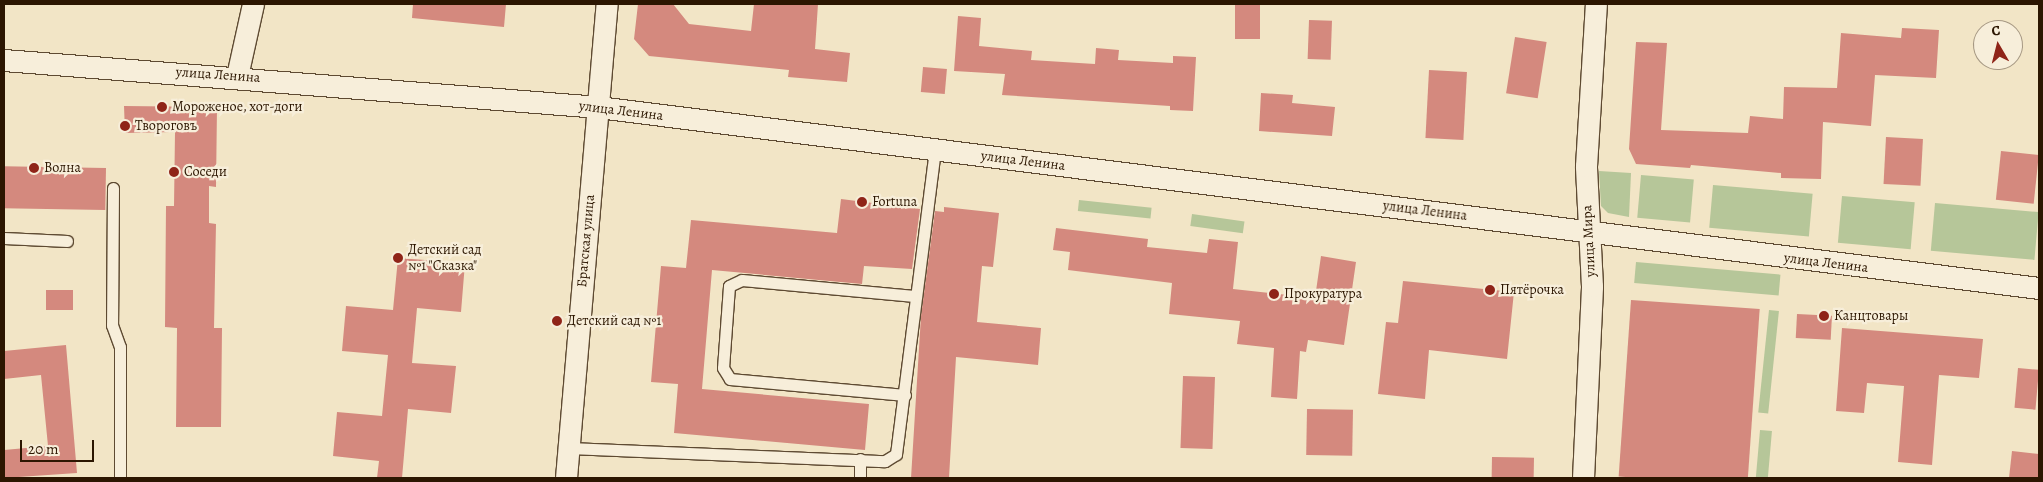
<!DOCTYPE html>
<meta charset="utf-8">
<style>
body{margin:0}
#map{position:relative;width:2043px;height:482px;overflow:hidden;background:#f2e5c6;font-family:Alegreya,serif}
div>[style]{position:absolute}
.green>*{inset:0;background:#b6c699;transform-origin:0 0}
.building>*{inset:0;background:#d4897e;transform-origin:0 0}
.roads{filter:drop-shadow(1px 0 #5e4a32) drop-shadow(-1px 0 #5e4a32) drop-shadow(0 1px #5e4a32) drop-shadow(0 -1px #5e4a32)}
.lane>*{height:11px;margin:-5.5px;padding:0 5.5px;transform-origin:5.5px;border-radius:5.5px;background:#f7eeda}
.street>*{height:21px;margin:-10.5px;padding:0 10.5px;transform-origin:10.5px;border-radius:10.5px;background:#f7eeda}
.dots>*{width:14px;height:14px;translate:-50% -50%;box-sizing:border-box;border:2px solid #f7eeda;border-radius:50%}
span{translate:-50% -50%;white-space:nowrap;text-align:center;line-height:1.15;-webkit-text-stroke:4.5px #f7eeda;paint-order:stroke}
.street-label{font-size:14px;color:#2c1601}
.poi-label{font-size:14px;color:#2c1601}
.left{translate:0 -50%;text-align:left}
.frame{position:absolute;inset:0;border:5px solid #2c1601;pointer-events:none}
.north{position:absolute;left:1973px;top:20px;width:50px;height:50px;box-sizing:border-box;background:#f7eeda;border:1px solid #a69883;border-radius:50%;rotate:352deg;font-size:14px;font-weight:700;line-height:20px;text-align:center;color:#2c1601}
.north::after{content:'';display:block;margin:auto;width:18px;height:22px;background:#8f2418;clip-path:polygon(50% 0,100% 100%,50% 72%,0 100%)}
.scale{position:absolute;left:20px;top:440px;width:74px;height:22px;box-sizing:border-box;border:2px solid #2c1601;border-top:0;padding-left:6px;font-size:15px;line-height:18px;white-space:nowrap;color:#2c1601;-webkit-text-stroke:4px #f7eeda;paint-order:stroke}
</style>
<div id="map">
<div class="green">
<div style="clip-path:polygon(1599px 171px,1631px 173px,1629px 217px,1608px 213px,1601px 206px)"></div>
<div style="left:1641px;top:175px;width:53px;height:43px;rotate:5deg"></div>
<div style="left:1713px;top:185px;width:100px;height:43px;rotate:5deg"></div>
<div style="left:1842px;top:196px;width:73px;height:47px;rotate:5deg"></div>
<div style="left:1079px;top:200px;width:73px;height:11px;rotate:6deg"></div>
<div style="left:1935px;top:203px;width:104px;height:48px;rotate:5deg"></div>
<div style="left:1192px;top:214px;width:53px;height:12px;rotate:8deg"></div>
<div style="left:1636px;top:262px;width:145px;height:21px;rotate:5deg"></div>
<div style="left:1769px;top:310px;width:10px;height:103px;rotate:6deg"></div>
<div style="left:1760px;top:430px;width:12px;height:48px;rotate:5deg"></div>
</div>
<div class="building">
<div style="clip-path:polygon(413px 4px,506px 4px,504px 27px,412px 18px)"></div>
<div style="clip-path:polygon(638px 4px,673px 4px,689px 24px,751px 31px,754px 4px,818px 4px,815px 49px,850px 53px,847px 82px,788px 77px,789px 70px,649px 56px,634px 39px)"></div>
<div style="left:1235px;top:4px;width:25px;height:35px"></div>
<div style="clip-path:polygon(958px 16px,981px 18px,979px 46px,1032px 51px,1031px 60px,1095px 64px,1096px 48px,1119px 50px,1118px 60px,1173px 63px,1173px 56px,1196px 57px,1193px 111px,1170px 110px,1170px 106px,1002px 95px,1005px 74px,954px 71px)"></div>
<div style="left:1309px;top:20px;width:23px;height:39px;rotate:2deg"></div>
<div style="clip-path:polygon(1902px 28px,1939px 30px,1936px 78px,1875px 75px,1871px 126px,1823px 122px,1821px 179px,1781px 178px,1781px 173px,1691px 165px,1690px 168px,1636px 164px,1629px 149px,1636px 42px,1667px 43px,1661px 130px,1748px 133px,1750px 116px,1783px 119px,1784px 87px,1837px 88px,1841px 33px,1901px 38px)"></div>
<div style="left:1515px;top:37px;width:32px;height:57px;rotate:9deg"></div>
<div style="left:923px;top:67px;width:24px;height:25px;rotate:5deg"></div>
<div style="left:1429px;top:70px;width:38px;height:68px;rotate:3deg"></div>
<div style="clip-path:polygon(1261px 93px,1293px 95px,1292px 103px,1335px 107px,1332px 136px,1259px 131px)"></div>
<div style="clip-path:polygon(124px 106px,217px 107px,216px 187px,209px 186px,209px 223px,216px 224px,214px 328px,222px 328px,221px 427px,176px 427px,177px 328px,165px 327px,166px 206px,174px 206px,175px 132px,125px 133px)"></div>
<div style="left:1886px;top:137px;width:37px;height:47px;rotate:3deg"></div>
<div style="left:2001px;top:151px;width:38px;height:49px;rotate:6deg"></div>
<div style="left:106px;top:168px;width:42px;height:102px;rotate:91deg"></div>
<div style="clip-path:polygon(841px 199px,920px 209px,912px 269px,864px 266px,862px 284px,712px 270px,702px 389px,869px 404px,865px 450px,674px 433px,678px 384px,651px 382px,661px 266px,686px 268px,691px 220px,837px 233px)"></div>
<div style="clip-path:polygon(944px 207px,999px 213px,993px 267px,982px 266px,977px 322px,1041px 328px,1038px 365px,956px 357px,949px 478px,911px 478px,921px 316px,935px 211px,944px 212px)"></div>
<div style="clip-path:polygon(1056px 228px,1148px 239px,1147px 247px,1207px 253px,1209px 239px,1238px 242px,1233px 289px,1315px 298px,1321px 256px,1356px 262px,1344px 345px,1308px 340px,1306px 352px,1300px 351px,1297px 399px,1271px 397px,1274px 348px,1237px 344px,1240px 321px,1169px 314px,1172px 283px,1068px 270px,1070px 252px,1053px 250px)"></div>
<div style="clip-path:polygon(398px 258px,465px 263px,461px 312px,417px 308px,412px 363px,456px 366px,451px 413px,408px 409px,402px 478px,377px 478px,379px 461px,333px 456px,337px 412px,382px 416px,388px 355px,342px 351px,346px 306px,393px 310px)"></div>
<div style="clip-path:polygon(1403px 281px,1514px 292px,1507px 359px,1429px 350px,1425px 399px,1378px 394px,1386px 322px,1398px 323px)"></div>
<div style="left:46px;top:290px;width:27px;height:20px"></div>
<div style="left:1631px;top:300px;width:129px;height:177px;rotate:4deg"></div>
<div style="left:1797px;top:314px;width:35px;height:24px;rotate:3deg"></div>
<div style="clip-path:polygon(1842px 328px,1983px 339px,1979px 378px,1939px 375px,1932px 465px,1898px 462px,1904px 386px,1867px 383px,1864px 413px,1836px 411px)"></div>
<div style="clip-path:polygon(66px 345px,77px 473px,4px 478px,4px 450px,48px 446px,41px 375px,4px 379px,4px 351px)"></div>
<div style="left:2018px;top:368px;width:21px;height:40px;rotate:5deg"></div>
<div style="left:1183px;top:376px;width:32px;height:72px;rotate:2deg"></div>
<div style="left:1307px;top:409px;width:46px;height:46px;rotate:1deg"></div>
<div style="clip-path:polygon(2012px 451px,2039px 454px,2039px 478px,2009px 478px)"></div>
<div style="left:1492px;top:457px;width:42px;height:21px;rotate:1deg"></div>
</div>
<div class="roads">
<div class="lane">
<div style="left:113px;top:188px;width:137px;rotate:90.4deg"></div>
<div style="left:112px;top:325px;width:23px;rotate:70deg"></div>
<div style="left:120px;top:347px;width:131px;rotate:90deg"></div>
<div style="left:4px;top:238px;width:63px;rotate:2.7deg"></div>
<div style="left:905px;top:395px;width:176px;rotate:-174.8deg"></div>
<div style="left:730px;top:379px;width:13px;rotate:-122deg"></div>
<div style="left:723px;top:368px;width:82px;rotate:-85.8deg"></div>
<div style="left:729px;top:286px;width:14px;rotate:-25deg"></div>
<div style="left:742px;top:280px;width:173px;rotate:5.3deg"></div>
<div style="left:569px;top:448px;width:316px;rotate:2.4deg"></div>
<div style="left:885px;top:461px;width:13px;rotate:-32deg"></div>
<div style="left:896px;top:454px;width:305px;rotate:-82.7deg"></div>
<div style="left:860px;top:478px;width:19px;rotate:-90deg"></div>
</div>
<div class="street">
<div style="left:4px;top:60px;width:596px;rotate:4.52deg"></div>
<div style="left:598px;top:107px;width:1452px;rotate:7.16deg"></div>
<div style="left:237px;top:76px;width:74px;rotate:-77.5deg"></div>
<div style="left:566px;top:478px;width:476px;rotate:-85.1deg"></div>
<div style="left:1583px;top:478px;width:192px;rotate:-87.3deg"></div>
<div style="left:1592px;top:286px;width:120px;rotate:-92.9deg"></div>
<div style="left:1586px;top:166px;width:162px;rotate:-86.5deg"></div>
</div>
</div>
<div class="dots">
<div style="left:162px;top:107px;background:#8f2418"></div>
<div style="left:125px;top:126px;background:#8f2418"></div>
<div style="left:34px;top:168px;background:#8f2418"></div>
<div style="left:174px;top:172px;background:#8f2418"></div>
<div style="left:862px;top:202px;background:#8f2418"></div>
<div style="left:398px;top:258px;background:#8f2418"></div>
<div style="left:1490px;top:290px;background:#8f2418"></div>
<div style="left:1274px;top:294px;background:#8f2418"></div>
<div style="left:1824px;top:316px;background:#8f2418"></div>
<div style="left:557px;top:321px;background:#8f2418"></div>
</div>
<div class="street-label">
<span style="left:218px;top:75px;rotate:4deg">улица Ленина</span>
<span style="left:621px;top:111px;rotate:7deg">улица Ленина</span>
<span style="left:1023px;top:161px;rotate:7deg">улица Ленина</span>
<span style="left:1425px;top:211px;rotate:7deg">улица Ленина</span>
<span style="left:586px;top:241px;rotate:-85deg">Братская улица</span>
<span style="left:1589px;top:241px;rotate:-93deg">улица Мира</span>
<span style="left:1826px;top:263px;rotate:7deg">улица Ленина</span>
</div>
<div class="poi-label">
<span class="left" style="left:172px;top:107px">Мороженое, хот-доги</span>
<span class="left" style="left:135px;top:126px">Твороговъ</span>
<span class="left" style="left:44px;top:168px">Волна</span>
<span class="left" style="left:184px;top:172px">Соседи</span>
<span class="left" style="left:872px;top:202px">Fortuna</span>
<span class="left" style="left:408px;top:258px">Детский сад<br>№1 "Сказка"</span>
<span class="left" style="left:1500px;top:290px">Пятёрочка</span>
<span class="left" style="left:1284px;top:294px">Прокуратура</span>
<span class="left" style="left:1834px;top:316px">Канцтовары</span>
<span class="left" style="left:567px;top:321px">Детский сад №1</span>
</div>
<div class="frame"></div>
<div class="north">С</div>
<div class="scale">20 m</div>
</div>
